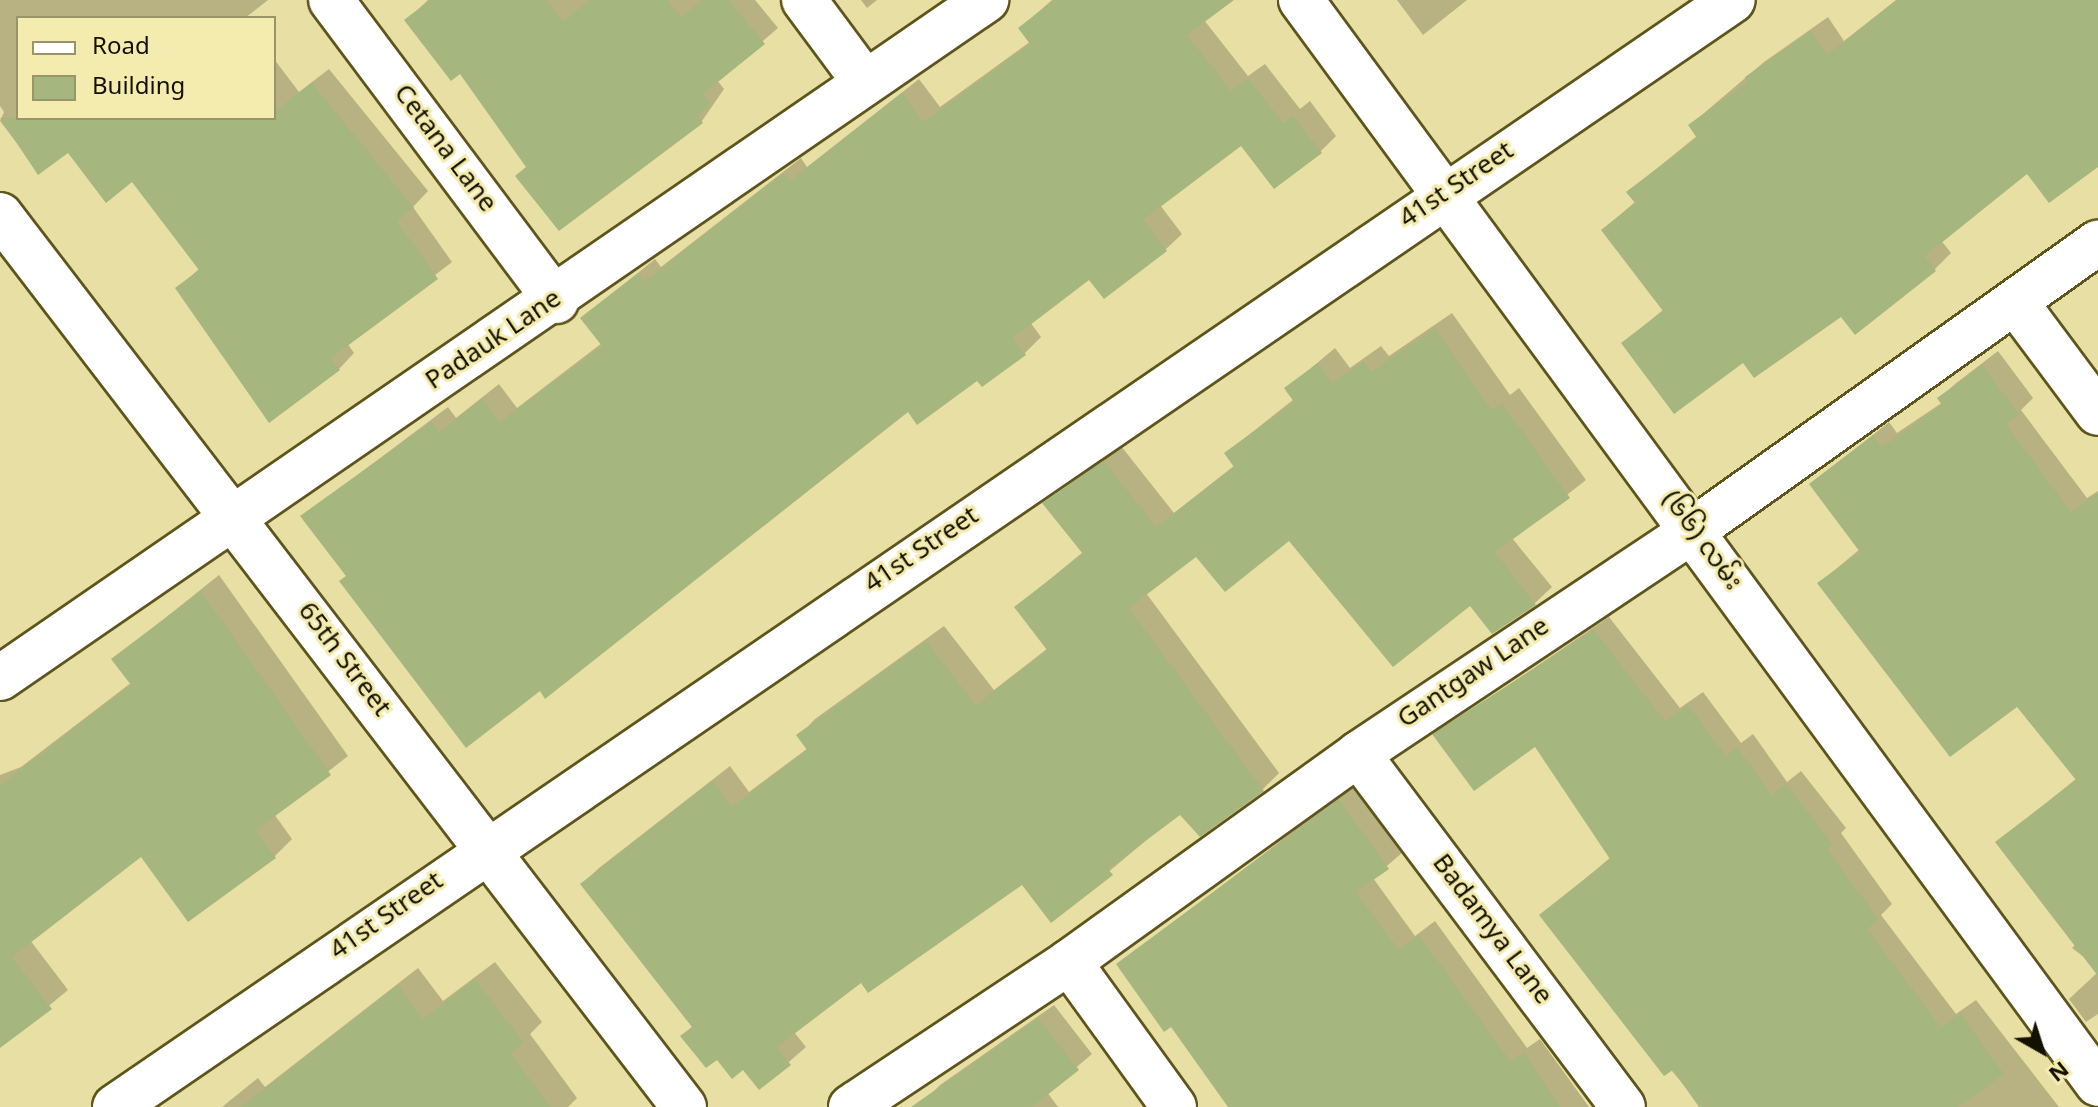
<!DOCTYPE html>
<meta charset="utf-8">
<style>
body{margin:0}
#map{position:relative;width:2098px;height:1107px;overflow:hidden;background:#e7dfa3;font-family:Georgia,"Noto Sans Myanmar",serif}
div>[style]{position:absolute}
.shadow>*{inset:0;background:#0003}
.building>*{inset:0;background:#a6b67f}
.roads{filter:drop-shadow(2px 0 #5d551b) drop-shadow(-2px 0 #5d551b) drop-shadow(0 2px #5d551b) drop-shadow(0 -2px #5d551b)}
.minor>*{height:44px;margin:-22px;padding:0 22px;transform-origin:22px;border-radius:22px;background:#fff}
span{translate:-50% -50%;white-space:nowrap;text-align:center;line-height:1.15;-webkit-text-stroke:6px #f4ecaf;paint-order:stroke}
.street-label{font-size:26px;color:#141100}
.legend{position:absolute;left:16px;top:16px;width:260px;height:104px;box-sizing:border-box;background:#f4ecaf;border:2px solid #9a9469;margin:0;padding:10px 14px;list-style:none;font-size:24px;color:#141100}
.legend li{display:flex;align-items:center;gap:16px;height:40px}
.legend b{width:40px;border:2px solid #9a9469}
.north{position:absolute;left:2002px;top:1011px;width:80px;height:80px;-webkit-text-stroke:6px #f4ecaf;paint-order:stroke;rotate:141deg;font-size:22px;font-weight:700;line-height:32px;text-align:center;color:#141100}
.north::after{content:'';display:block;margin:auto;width:28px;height:36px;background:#141100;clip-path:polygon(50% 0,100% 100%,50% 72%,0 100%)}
</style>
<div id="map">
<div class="shadow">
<div style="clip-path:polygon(0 0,268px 0,245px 18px,18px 18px,18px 118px,274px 118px,274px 59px,299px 92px,329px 69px,428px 191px,413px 207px,452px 262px,347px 343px,354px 353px,339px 369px,177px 289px,200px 268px,132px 179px,68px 150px,39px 172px,0 121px,4px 112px,0 106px)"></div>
<div style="clip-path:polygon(428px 0,755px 0,778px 28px,717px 80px,724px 89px,702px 121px,560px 228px,528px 166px,460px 71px,407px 20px)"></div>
<div style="clip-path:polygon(861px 0,877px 0,867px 8px)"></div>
<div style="clip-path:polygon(1052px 0,1220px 0,1204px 20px,1248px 76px,1265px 64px,1300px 109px,1310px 101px,1336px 136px,1320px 152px,1242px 143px,1160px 205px,1182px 234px,1165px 250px,1089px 277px,1030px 322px,1041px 337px,1025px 353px,983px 384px,978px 378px,908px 409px,540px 688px,348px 575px,303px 516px,448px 407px,456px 418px,499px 384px,517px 408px,602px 343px,583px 318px,655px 259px,661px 267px,801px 158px,807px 167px,919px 79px,940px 107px,1031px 41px,1020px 28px)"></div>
<div style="clip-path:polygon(1397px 0,1467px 0,1423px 35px)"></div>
<div style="clip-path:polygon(1896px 0,2098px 0,2098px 164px,2028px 171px,1940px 239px,1951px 253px,1935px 269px,1744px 360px,1623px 343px,1664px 309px,1603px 230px,1636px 201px,1628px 192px,1698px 135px,1690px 125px,1764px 62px,1828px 17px,1844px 41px)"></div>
<div style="clip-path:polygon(1452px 313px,1510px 395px,1519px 388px,1586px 480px,1512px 538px,1552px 587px,1535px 603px,1493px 632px,1470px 603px,1289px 538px,1196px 554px,1146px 593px,1279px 773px,1262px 790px,1180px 812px,1051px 920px,1022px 882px,861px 980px,794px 1032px,806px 1047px,759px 1088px,743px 1067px,683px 1036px,693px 1026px,582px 884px,599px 868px,730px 766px,749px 792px,808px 748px,799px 736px,815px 719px,944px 626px,994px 690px,1048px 648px,1016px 607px,1083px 552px,1045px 503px,1121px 446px,1174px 513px,1235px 465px,1226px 453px,1294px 399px,1287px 388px,1335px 348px,1350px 368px,1381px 346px,1389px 356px)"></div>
<div style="clip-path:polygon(1998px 351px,2033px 398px,2021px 410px,2087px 498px,2098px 491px,2098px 968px,2072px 948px,2076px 944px,1998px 842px,2077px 778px,2017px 705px,1819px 583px,1860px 549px,1812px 484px,1889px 422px,1897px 433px,1943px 402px,1940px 398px,1955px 384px)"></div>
<div style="clip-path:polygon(219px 575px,348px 756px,274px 814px,292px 839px,275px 856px,142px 854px,30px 940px,68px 990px,0 1046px,0 775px,21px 767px,132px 682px,114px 659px)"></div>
<div style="clip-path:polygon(1609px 617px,1680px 708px,1703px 692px,1741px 743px,1753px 734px,1787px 782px,1801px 771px,1846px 828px,1841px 833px,1892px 904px,1881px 915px,1956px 1014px,1976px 1000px,2059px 1107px,1702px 1107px,1542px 915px,1611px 857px,1535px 744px,1435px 735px)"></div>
<div style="clip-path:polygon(1355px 784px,1403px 852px,1373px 878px,1415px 936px,1435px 921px,1527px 1048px,1540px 1039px,1589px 1107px,1231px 1107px,1171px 1024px,1118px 965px)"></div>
<div style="clip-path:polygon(495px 962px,542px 1022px,530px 1034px,577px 1098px,568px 1107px,222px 1107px,258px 1078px,265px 1087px,418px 968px,443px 1001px)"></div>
<div style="clip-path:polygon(2098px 972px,2098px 1014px,2086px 1022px,2069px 999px)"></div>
<div style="clip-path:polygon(1054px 1005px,1092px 1054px,1047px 1092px,1058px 1107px,932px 1107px,926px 1099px,940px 1085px)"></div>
</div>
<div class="building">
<div style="clip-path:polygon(430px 0,546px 0,563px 21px,590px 0,668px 0,681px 17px,702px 0,729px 0,765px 44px,703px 94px,711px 104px,697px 115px,703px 123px,559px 231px,515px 176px,526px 167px,460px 74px,451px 81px,404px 20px)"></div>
<div style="clip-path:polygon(1054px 0,1234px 0,1187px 35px,1231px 91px,1248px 78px,1283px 123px,1293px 116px,1322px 153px,1274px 189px,1241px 146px,1143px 220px,1167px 251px,1104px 299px,1089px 280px,1013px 338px,1026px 355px,982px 387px,977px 381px,917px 425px,908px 412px,545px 699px,540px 691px,466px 748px,339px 581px,346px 576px,300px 516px,431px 422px,439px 432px,482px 399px,500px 422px,602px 346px,580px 318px,638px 273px,644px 282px,783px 173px,790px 181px,902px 93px,923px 122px,1030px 44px,1018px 28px)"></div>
<div style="clip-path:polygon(1897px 0,2098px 0,2098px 167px,2049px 203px,2027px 174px,1925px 256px,1936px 271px,1855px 335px,1841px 317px,1754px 378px,1743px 363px,1674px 414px,1621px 343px,1663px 311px,1601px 230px,1635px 203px,1626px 192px,1697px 138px,1688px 125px,1748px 82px,1745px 77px,1811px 31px,1827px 55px)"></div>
<div style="clip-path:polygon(312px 83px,414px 208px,397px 221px,438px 279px,331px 358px,340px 370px,269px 423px,175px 288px,199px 270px,132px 182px,106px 203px,68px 153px,38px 175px,0 118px,274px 118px,274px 112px)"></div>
<div style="clip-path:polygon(1435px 328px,1492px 410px,1502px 403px,1570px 498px,1495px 552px,1536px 605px,1492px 634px,1470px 606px,1393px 667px,1289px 541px,1225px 592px,1196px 557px,1129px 608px,1264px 791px,1200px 837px,1180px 815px,1108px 869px,1113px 875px,1051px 923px,1022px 885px,868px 993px,861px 983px,777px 1047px,791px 1065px,759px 1090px,743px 1070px,732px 1079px,717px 1060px,706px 1068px,680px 1036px,692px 1027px,580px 884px,712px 781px,732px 807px,807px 750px,796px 735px,926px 641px,976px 705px,1047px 650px,1014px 607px,1083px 554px,1042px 503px,1104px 461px,1156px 527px,1234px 467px,1224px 453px,1294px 402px,1284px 388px,1318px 363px,1332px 383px,1364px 361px,1372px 371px)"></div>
<div style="clip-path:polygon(1983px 365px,2019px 415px,2006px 424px,2071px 512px,2098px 493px,2098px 976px,1995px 842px,2076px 780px,2017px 707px,1950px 757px,1817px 583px,1860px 552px,1809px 484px,1873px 435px,1882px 447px,1942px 405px,1937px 398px)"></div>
<div style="clip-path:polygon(201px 591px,331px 775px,256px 830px,276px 858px,188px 922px,141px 857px,12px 957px,52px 1009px,0 1048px,0 785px,131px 685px,111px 659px)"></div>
<div style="clip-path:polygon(1594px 630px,1665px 721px,1688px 705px,1726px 756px,1737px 747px,1772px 795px,1786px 784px,1833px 844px,1827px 849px,1879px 920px,1867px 929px,1941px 1027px,1960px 1013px,2004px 1074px,1958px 1107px,1699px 1107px,1673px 1070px,1664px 1076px,1539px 915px,1610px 859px,1535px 747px,1474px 791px,1432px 734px)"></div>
<div style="clip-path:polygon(1339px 799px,1389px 869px,1356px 892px,1399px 950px,1419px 935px,1511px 1062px,1524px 1053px,1560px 1107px,1228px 1107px,1171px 1027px,1164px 1032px,1116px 964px)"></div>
<div style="clip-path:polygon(475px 979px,524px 1043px,511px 1053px,550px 1107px,241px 1107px,398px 985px,423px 1019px)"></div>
<div style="clip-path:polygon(1038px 1018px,1079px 1070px,1032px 1107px,911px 1107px)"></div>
</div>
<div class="roads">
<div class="minor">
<div style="left:331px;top:0;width:376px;rotate:53.2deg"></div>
<div style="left:804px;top:0;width:102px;rotate:53.4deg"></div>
<div style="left:1301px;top:0;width:1345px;rotate:53.68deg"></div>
<div style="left:0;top:215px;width:1124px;rotate:52.52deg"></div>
<div style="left:2016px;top:303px;width:137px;rotate:53.3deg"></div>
<div style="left:0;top:678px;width:1197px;rotate:-34.51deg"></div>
<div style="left:1358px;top:754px;width:441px;rotate:53.1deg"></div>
<div style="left:1069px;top:962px;width:179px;rotate:54.1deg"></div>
<div style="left:115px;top:1107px;width:1960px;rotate:-34.38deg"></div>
<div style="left:851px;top:1107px;width:262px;rotate:-33.6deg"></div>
<div style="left:1069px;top:962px;width:356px;rotate:-35.7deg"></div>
<div style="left:1358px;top:754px;width:402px;rotate:-33.7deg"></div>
<div style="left:1692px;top:531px;width:498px;rotate:-35.4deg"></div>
</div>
</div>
<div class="street-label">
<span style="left:443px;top:150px;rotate:53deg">Cetana Lane</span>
<span style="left:1458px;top:187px;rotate:-34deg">41st Street</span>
<span style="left:495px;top:342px;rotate:-34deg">Padauk Lane</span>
<span style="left:1700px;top:542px;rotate:54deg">(၆၆) လမ်း</span>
<span style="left:923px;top:552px;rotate:-34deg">41st Street</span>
<span style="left:342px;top:661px;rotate:53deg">65th Street</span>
<span style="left:1475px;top:675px;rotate:-34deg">Gantgaw Lane</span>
<span style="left:388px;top:918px;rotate:-35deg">41st Street</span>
<span style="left:1490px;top:931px;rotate:53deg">Badamya Lane</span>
</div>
<ul class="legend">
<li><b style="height:10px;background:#fff"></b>Road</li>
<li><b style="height:22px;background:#a6b67f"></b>Building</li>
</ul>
<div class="north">N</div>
</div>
